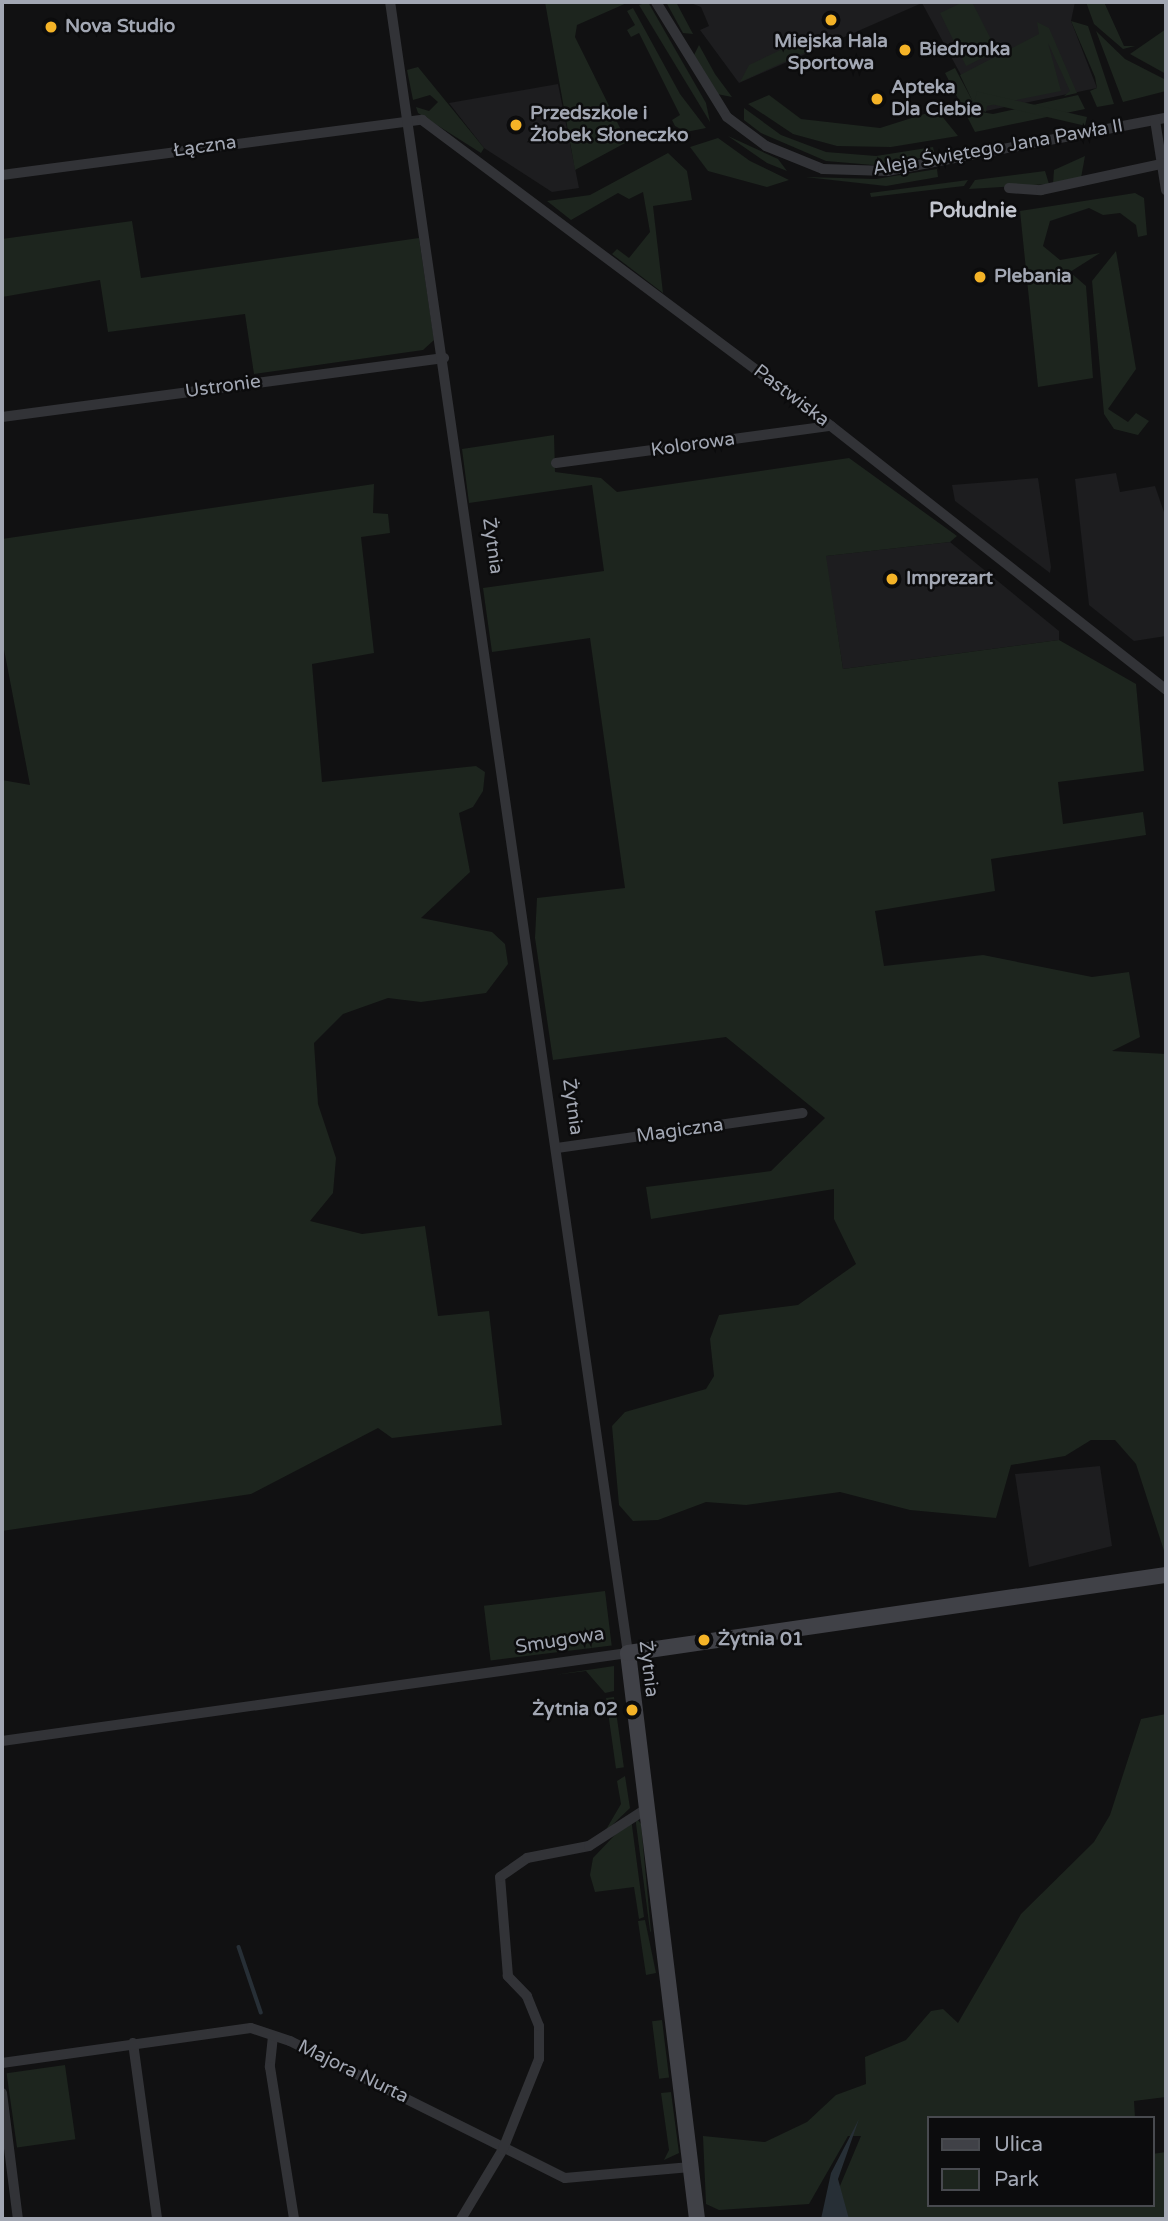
<!DOCTYPE html>
<meta charset="utf-8">
<style>
body{margin:0}
#map{position:relative;width:1168px;height:2221px;overflow:hidden;background:#111112;font-family:"Varela Round",sans-serif}
div>[style]{position:absolute}
.built>*{inset:0;background:#1d1d1f}
.green>*{inset:0;background:#1d251e;transform-origin:0 0}
.water>*{inset:0;background:#272f36}
.stream>*{height:3.5px;margin:-1.75px;padding:0 1.75px;transform-origin:1.75px;border-radius:1.75px;background:#272f36}
.street>*{height:10px;margin:-5px;padding:0 5px;transform-origin:5px;border-radius:5px;background:#323337}
.secondary>*{height:16px;margin:-8px;padding:0 8px;transform-origin:8px;border-radius:8px;background:#404147}
.dots>*{width:19px;height:19px;translate:-50% -50%;box-sizing:border-box;border:4px solid #0c0c0d;border-radius:50%}
span{translate:-50% -50%;white-space:nowrap;text-align:center;line-height:1.15;-webkit-text-stroke:5px #0c0c0d;paint-order:stroke}
.poi-label{font-size:19px;color:#a2a7b3;font-weight:700}
.left{translate:0 -50%;text-align:left}
.right{translate:-100% -50%;text-align:right}
.street-label{font-size:19px;color:#a2a7b3}
.neighbourhood-label{font-size:21px;color:#c3c6cf;font-weight:700}
.frame{position:absolute;inset:0;border:4px solid #a2a7b3;pointer-events:none}
.legend{position:absolute;left:927px;top:2116px;width:228px;height:91px;box-sizing:border-box;background:#0c0c0d;border:2px solid #484a4f;margin:0;padding:9px 12px;list-style:none;font-size:21px;color:#a2a7b3}
.legend li{display:flex;align-items:center;gap:14px;height:35px}
.legend b{width:35px;border:2px solid #484a4f}
</style>
<div id="map">
<div class="built">
<div style="clip-path:polygon(688px 2px,1075px 2px,1071px 21px,1097px 88px,981px 112px,922px 3px,739px 83px,700px 30px,709px 26px,701px 7px)"></div>
<div style="clip-path:polygon(558px 84px,579px 188px,552px 192px,484px 148px,449px 103px)"></div>
<div style="clip-path:polygon(1116px 473px,1120px 492px,1155px 486px,1166px 518px,1166px 636px,1134px 641px,1089px 605px,1075px 479px)"></div>
<div style="clip-path:polygon(1038px 478px,1051px 567px,1050px 573px,955px 501px,952px 485px)"></div>
<div style="clip-path:polygon(950px 542px,1059px 631px,1059px 640px,843px 669px,825px 556px)"></div>
<div style="clip-path:polygon(1100px 1466px,1112px 1546px,1029px 1567px,1015px 1474px)"></div>
</div>
<div class="green">
<div style="clip-path:polygon(545px 2px,629px 2px,577px 25px,575px 37px,627px 142px,575px 170px)"></div>
<div style="clip-path:polygon(648px 2px,706px 103px,710px 122px,639px 5px)"></div>
<div style="clip-path:polygon(666px 2px,676px 2px,693px 34px,683px 33px)"></div>
<div style="clip-path:polygon(963px 2px,972px 2px,997px 51px,966px 66px,940px 13px)"></div>
<div style="clip-path:polygon(1086px 2px,1104px 2px,1124px 46px,1135px 46px,1123px 49px,1094px 24px)"></div>
<div style="clip-path:polygon(633px 8px,680px 94px,706px 128px,686px 132px,675px 126px,672px 120px,680px 115px,639px 33px,631px 37px,627px 30px,635px 25px,627px 11px)"></div>
<div style="clip-path:polygon(1071px 21px,1088px 26px,1114px 104px,1097px 107px,1090px 91px,1097px 88px,1095px 77px)"></div>
<div style="clip-path:polygon(1037px 22px,1049px 28px,1077px 93px,1064px 96px,1070px 91px,1048px 43px,1061px 91px,987px 106px,986px 112px,977px 108px,981px 112px,993px 114px,1078px 95px,1085px 109px,975px 132px,945px 73px,955px 68px,974px 104px,960px 75px,1039px 34px)"></div>
<div style="clip-path:polygon(1166px 29px,1166px 74px,1130px 54px)"></div>
<div style="clip-path:polygon(1096px 31px,1125px 59px,1166px 80px,1166px 91px,1123px 102px)"></div>
<div style="clip-path:polygon(808px 37px,813px 49px,740px 82px,749px 65px)"></div>
<div style="clip-path:polygon(699px 45px,715px 74px,732px 97px,717px 94px,694px 55px)"></div>
<div style="clip-path:polygon(418px 67px,484px 148px,481px 153px,418px 113px,416px 107px,429px 111px,438px 102px,430px 95px,413px 100px,407px 70px)"></div>
<div style="clip-path:polygon(769px 95px,801px 119px,880px 128px,937px 110px,958px 136px,891px 147px,837px 146px,793px 134px,748px 104px)"></div>
<div style="clip-path:polygon(744px 108px,781px 135px,826px 152px,876px 156px,933px 147px,935px 156px,873px 165px,826px 161px,761px 133px,744px 120px)"></div>
<div style="left:1087px;top:117px;width:9px;height:113px;rotate:103deg"></div>
<div style="clip-path:polygon(728px 136px,778px 159px,787px 171px,767px 163px)"></div>
<div style="clip-path:polygon(718px 138px,750px 161px,789px 180px,767px 187px,708px 171px,690px 147px)"></div>
<div style="clip-path:polygon(668px 153px,687px 171px,692px 200px,653px 206px,663px 293px,612px 254px,617px 249px,629px 258px,650px 232px,643px 192px,629px 199px,618px 193px,571px 220px,547px 201px,590px 195px)"></div>
<div style="clip-path:polygon(1085px 156px,1081px 178px,1053px 184px,1054px 170px)"></div>
<div style="clip-path:polygon(937px 169px,938px 177px,886px 186px,805px 177px,876px 179px)"></div>
<div style="clip-path:polygon(1045px 171px,1049px 184px,969px 189px,975px 180px)"></div>
<div style="clip-path:polygon(968px 180px,964px 186px,871px 197px,870px 193px)"></div>
<div style="clip-path:polygon(1135px 193px,1144px 198px,1147px 235px,1138px 237px,1136px 225px,1120px 213px,1103px 215px,1089px 208px,1050px 221px,1043px 246px,1060px 260px,1100px 253px,1070px 272px,1086px 286px,1093px 378px,1038px 387px,1020px 211px)"></div>
<div style="clip-path:polygon(132px 221px,141px 278px,419px 238px,434px 340px,423px 350px,254px 374px,245px 314px,108px 332px,100px 280px,2px 297px,2px 239px)"></div>
<div style="clip-path:polygon(1116px 251px,1136px 369px,1108px 409px,1128px 422px,1136px 413px,1149px 421px,1138px 435px,1114px 429px,1104px 414px,1092px 281px)"></div>
<div style="clip-path:polygon(554px 435px,555px 472px,601px 478px,617px 492px,849px 458px,957px 536px,950px 542px,826px 556px,843px 669px,1059px 640px,1136px 684px,1144px 771px,1058px 782px,1063px 824px,1143px 812px,1146px 835px,991px 859px,995px 891px,875px 911px,884px 966px,983px 955px,1092px 977px,1129px 972px,1140px 1037px,1112px 1051px,1166px 1054px,1166px 1557px,1136px 1464px,1115px 1440px,1091px 1440px,1065px 1456px,1011px 1465px,996px 1518px,910px 1510px,840px 1492px,746px 1505px,706px 1502px,658px 1520px,633px 1521px,619px 1505px,612px 1426px,625px 1412px,706px 1389px,714px 1376px,710px 1339px,719px 1315px,798px 1305px,856px 1264px,834px 1219px,834px 1189px,651px 1219px,646px 1187px,771px 1171px,825px 1118px,726px 1037px,553px 1060px,535px 938px,537px 898px,625px 888px,590px 638px,492px 652px,483px 588px,604px 571px,592px 485px,469px 503px,462px 449px)"></div>
<div style="clip-path:polygon(374px 484px,373px 513px,388px 514px,390px 533px,361px 537px,374px 653px,312px 664px,322px 782px,476px 766px,485px 772px,483px 791px,473px 807px,459px 813px,470px 872px,421px 918px,492px 932px,505px 944px,508px 964px,486px 993px,421px 1002px,388px 998px,343px 1014px,314px 1043px,318px 1104px,336px 1158px,333px 1193px,310px 1221px,362px 1234px,425px 1226px,438px 1316px,489px 1311px,502px 1425px,392px 1438px,378px 1428px,251px 1494px,2px 1531px,2px 780px,30px 785px,2px 639px,2px 539px)"></div>
<div style="left:605px;top:1591px;width:55px;height:122px;rotate:83deg"></div>
<div style="clip-path:polygon(614px 1666px,614px 1691px,605px 1693px,586px 1671px,554px 1675px)"></div>
<div style="left:614px;top:1697px;width:71px;height:8px;rotate:82deg"></div>
<div style="clip-path:polygon(1166px 1714px,1166px 2097px,1134px 2101px,1135px 2118px,928px 2118px,928px 2205px,1152px 2205px,1152px 2154px,1166px 2152px,1166px 2219px,849px 2219px,837px 2193px,861px 2136px,848px 2136px,809px 2204px,719px 2210px,706px 2204px,703px 2136px,765px 2142px,807px 2122px,836px 2095px,866px 2084px,865px 2057px,906px 2040px,931px 2011px,943px 2009px,958px 2023px,1021px 1914px,1094px 1842px,1110px 1815px,1141px 1719px)"></div>
<div style="clip-path:polygon(625px 1776px,630px 1808px,604px 1833px,621px 1804px,617px 1781px)"></div>
<div style="clip-path:polygon(635px 1816px,641px 1824px,651px 1932px,650px 1931px)"></div>
<div style="clip-path:polygon(631px 1818px,644px 1917px,639px 1919px,634px 1887px,595px 1892px,590px 1875px,593px 1858px)"></div>
<div style="clip-path:polygon(645px 1920px,656px 1973px,646px 1975px,638px 1921px)"></div>
<div style="left:662px;top:2020px;width:58px;height:10px;rotate:83deg"></div>
<div style="left:65px;top:2065px;width:75px;height:59px;rotate:82deg"></div>
<div style="clip-path:polygon(671px 2092px,679px 2153px,664px 2160px,669px 2150px,661px 2093px)"></div>
</div>
<div class="water">
<div style="clip-path:polygon(859px 2119px,838px 2179px,849px 2219px,821px 2219px,831px 2173px)"></div>
</div>
<div class="stream">
<div style="left:239px;top:1947px;width:69px;rotate:71.3deg"></div>
</div>
<div class="street">
<div style="left:656px;top:2px;width:135px;rotate:58.3deg"></div>
<div style="left:727px;top:117px;width:49px;rotate:36.6deg"></div>
<div style="left:766px;top:146px;width:61px;rotate:22deg"></div>
<div style="left:823px;top:169px;width:64px;rotate:1.8deg"></div>
<div style="left:887px;top:171px;width:284px;rotate:-10.8deg"></div>
<div style="left:1155px;top:120px;width:71px;rotate:81.1deg"></div>
<div style="left:2px;top:175px;width:424px;rotate:-7.5deg"></div>
<div style="left:422px;top:120px;width:511px;rotate:36.8deg"></div>
<div style="left:831px;top:426px;width:427px;rotate:38.2deg"></div>
<div style="left:1009px;top:188px;width:32px;rotate:4deg"></div>
<div style="left:1041px;top:190px;width:128px;rotate:-12.2deg"></div>
<div style="left:2px;top:417px;width:446px;rotate:-7.6deg"></div>
<div style="left:556px;top:463px;width:277px;rotate:-7.7deg"></div>
<div style="left:557px;top:1148px;width:248px;rotate:-8.1deg"></div>
<div style="left:2px;top:1741px;width:632px;rotate:-8deg"></div>
<div style="left:628px;top:1653px;width:1668px;rotate:-98.2deg"></div>
<div style="left:273px;top:2036px;width:31px;rotate:96deg"></div>
<div style="left:270px;top:2067px;width:154px;rotate:81deg"></div>
<div style="left:133px;top:2043px;width:178px;rotate:82.2deg"></div>
<div style="left:2px;top:2063px;width:251px;rotate:-8deg"></div>
<div style="left:251px;top:2028px;width:41px;rotate:18.4deg"></div>
<div style="left:290px;top:2041px;width:307px;rotate:26.5deg"></div>
<div style="left:565px;top:2178px;width:126px;rotate:-5deg"></div>
<div style="left:2px;top:2093px;width:127px;rotate:82.8deg"></div>
<div style="left:461px;top:2219px;width:82px;rotate:-59deg"></div>
<div style="left:503px;top:2149px;width:97px;rotate:-68.2deg"></div>
<div style="left:539px;top:2059px;width:33px;rotate:-90deg"></div>
<div style="left:539px;top:2026px;width:32px;rotate:-112deg"></div>
<div style="left:527px;top:1996px;width:28px;rotate:-134deg"></div>
<div style="left:508px;top:1976px;width:99px;rotate:-94.6deg"></div>
<div style="left:500px;top:1877px;width:33px;rotate:-35deg"></div>
<div style="left:527px;top:1858px;width:63px;rotate:-11deg"></div>
<div style="left:589px;top:1846px;width:68px;rotate:-33deg"></div>
</div>
<div class="secondary">
<div style="left:697px;top:2219px;width:570px;rotate:-96.95deg"></div>
<div style="left:628px;top:1653px;width:544px;rotate:-8.25deg"></div>
</div>
<div class="dots">
<div style="left:831px;top:20px;background:#f4b327"></div>
<div style="left:51px;top:27px;background:#f4b327"></div>
<div style="left:905px;top:50px;background:#f4b327"></div>
<div style="left:877px;top:99px;background:#f4b327"></div>
<div style="left:516px;top:125px;background:#f4b327"></div>
<div style="left:980px;top:277px;background:#f4b327"></div>
<div style="left:892px;top:579px;background:#f4b327"></div>
<div style="left:704px;top:1640px;background:#f4b327"></div>
<div style="left:632px;top:1710px;background:#f4b327"></div>
</div>
<div class="poi-label">
<span class="left" style="left:65px;top:27px">Nova Studio</span>
<span style="left:831px;top:53px">Miejska Hala<br>Sportowa</span>
<span class="left" style="left:919px;top:50px">Biedronka</span>
<span class="left" style="left:891px;top:99px">Apteka<br>Dla Ciebie</span>
<span class="left" style="left:530px;top:125px">Przedszkole i<br>Żłobek Słoneczko</span>
<span class="left" style="left:994px;top:277px">Plebania</span>
<span class="left" style="left:906px;top:579px">Imprezart</span>
<span class="left" style="left:718px;top:1640px">Żytnia 01</span>
<span class="right" style="left:618px;top:1710px">Żytnia 02</span>
</div>
<div class="street-label">
<span style="left:205px;top:147px;rotate:-8deg">Łączna</span>
<span style="left:998px;top:148px;rotate:-10deg">Aleja Świętego Jana Pawła II</span>
<span style="left:223px;top:387px;rotate:-8deg">Ustronie</span>
<span style="left:791px;top:396px;rotate:37deg">Pastwiska</span>
<span style="left:693px;top:445px;rotate:-8deg">Kolorowa</span>
<span style="left:492px;top:546px;rotate:82deg">Żytnia</span>
<span style="left:572px;top:1107px;rotate:82deg">Żytnia</span>
<span style="left:680px;top:1131px;rotate:-8deg">Magiczna</span>
<span style="left:560px;top:1641px;rotate:-9deg">Smugowa</span>
<span style="left:648px;top:1669px;rotate:83deg">Żytnia</span>
<span style="left:353px;top:2072px;rotate:26deg">Majora Nurta</span>
</div>
<div class="neighbourhood-label">
<span style="left:973px;top:211px">Południe</span>
</div>
<div class="frame"></div>
<ul class="legend">
<li><b style="height:9px;background:#404147"></b>Ulica</li>
<li><b style="height:19px;background:#1d251e"></b>Park</li>
</ul>
</div>
